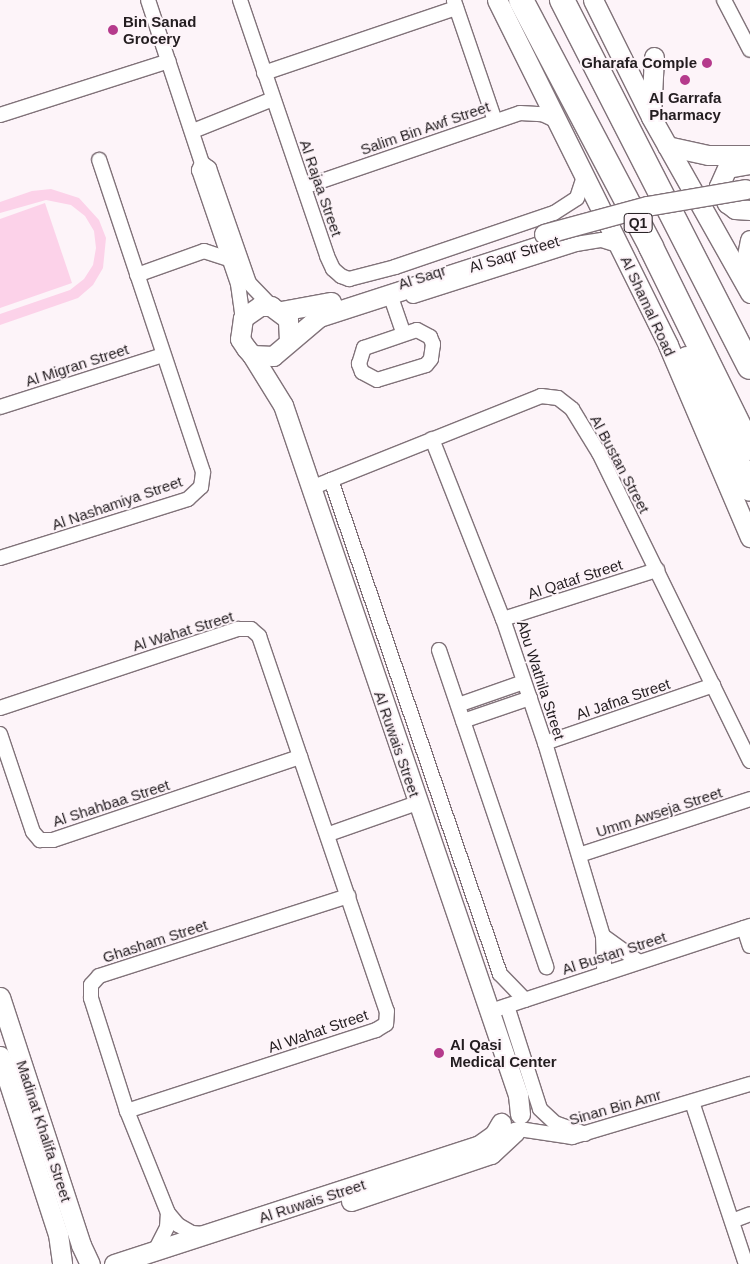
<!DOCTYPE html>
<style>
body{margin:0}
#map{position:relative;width:750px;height:1264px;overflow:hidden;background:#fdf4f9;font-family:Arial,sans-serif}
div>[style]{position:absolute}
.green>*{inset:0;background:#fcd2e9}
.roads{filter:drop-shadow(1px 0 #807279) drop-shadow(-1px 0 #807279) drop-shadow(0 1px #807279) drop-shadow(0 -1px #807279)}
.street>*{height:14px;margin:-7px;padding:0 7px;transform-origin:7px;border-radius:7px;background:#fff}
.secondary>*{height:19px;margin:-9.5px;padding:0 9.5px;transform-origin:9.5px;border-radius:9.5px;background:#fff}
.highway>*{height:24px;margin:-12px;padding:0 12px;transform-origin:12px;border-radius:12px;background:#fff}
.bridges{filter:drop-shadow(1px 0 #807279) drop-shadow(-1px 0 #807279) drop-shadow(0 1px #807279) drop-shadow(0 -1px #807279)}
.secondary-bridge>*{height:19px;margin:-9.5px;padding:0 9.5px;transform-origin:9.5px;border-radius:9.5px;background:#fff}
.dots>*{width:14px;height:14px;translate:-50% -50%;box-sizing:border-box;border:2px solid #fdf4f9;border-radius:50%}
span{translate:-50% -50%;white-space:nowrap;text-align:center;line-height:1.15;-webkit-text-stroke:4px #fdf4f9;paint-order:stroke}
.shield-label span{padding:1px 4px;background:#fdf4f9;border:1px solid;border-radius:4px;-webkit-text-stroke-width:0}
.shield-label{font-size:14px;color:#231d20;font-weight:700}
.poi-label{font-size:15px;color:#231d20;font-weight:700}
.left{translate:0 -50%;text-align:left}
.right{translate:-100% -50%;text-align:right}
.street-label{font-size:15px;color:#231d20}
</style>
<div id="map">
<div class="green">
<div style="clip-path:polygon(51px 189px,79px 198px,99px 220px,106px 238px,103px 268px,93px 285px,78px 298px,0 325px,0 314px,70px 290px,84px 279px,93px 265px,96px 248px,94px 231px,85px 216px,71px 205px,46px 200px,0 213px,0 202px,32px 191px)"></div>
<div style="clip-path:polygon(45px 203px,72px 283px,0 308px,0 219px)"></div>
</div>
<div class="roads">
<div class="street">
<div style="left:148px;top:0;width:172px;rotate:71.7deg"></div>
<div style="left:240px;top:0;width:270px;rotate:71.2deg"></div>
<div style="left:327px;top:256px;width:14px;rotate:65deg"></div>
<div style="left:333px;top:269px;width:11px;rotate:41deg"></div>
<div style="left:341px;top:276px;width:9px;rotate:21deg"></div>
<div style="left:349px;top:279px;width:48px;rotate:-14.6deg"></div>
<div style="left:395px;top:267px;width:168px;rotate:-18.8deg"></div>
<div style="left:554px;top:213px;width:27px;rotate:-33deg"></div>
<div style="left:577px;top:198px;width:22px;rotate:-72deg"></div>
<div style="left:724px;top:0;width:56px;rotate:62.5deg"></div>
<div style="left:454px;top:1px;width:127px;rotate:71.1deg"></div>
<div style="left:264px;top:73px;width:203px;rotate:-18.7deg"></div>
<div style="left:0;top:115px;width:177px;rotate:-17.7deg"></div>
<div style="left:193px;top:131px;width:86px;rotate:-21.8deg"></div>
<div style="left:202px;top:163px;width:8px;rotate:113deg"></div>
<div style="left:199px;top:170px;width:120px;rotate:71.1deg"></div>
<div style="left:238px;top:284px;width:34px;rotate:82deg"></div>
<div style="left:202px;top:163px;width:9px;rotate:36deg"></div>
<div style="left:209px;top:168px;width:122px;rotate:70.8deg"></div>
<div style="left:249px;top:283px;width:32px;rotate:46deg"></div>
<div style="left:304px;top:187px;width:228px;rotate:-18.9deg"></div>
<div style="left:520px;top:113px;width:22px;rotate:3deg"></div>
<div style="left:542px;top:114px;width:17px;rotate:25deg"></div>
<div style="left:137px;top:275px;width:71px;rotate:-19.7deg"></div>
<div style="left:204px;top:251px;width:26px;rotate:18deg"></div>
<div style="left:413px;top:296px;width:171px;rotate:-17.7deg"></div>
<div style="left:576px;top:244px;width:26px;rotate:-9deg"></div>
<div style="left:602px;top:240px;width:19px;rotate:18deg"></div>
<div style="left:393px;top:303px;width:31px;rotate:71deg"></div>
<div style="left:417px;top:330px;width:15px;rotate:28deg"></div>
<div style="left:430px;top:337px;width:8px;rotate:67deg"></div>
<div style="left:433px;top:344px;width:15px;rotate:98deg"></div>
<div style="left:431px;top:359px;width:8px;rotate:130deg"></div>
<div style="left:426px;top:365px;width:51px;rotate:163deg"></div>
<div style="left:377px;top:380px;width:17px;rotate:-152deg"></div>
<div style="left:362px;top:372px;width:9px;rotate:-111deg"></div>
<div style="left:359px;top:364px;width:17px;rotate:-73deg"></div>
<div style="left:364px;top:348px;width:56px;rotate:-18.8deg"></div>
<div style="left:0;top:407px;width:171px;rotate:-17.7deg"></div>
<div style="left:432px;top:439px;width:193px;rotate:68.5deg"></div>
<div style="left:503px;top:619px;width:131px;rotate:71.3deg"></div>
<div style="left:545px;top:743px;width:202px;rotate:73.3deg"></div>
<div style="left:603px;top:936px;width:38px;rotate:88deg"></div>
<div style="left:331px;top:480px;width:522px;rotate:71.11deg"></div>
<div style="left:500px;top:974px;width:36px;rotate:46deg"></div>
<div style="left:311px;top:488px;width:248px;rotate:-21.8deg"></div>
<div style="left:541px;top:396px;width:17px;rotate:7deg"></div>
<div style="left:558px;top:398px;width:18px;rotate:38deg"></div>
<div style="left:572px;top:409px;width:52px;rotate:58.5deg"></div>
<div style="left:599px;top:453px;width:343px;rotate:63.9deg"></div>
<div style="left:0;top:558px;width:197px;rotate:-17.4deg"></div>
<div style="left:188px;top:499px;width:18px;rotate:-43deg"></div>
<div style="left:201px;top:487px;width:15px;rotate:-82deg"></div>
<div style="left:203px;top:472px;width:329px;rotate:-108.4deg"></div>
<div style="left:503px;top:619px;width:162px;rotate:-17.7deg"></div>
<div style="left:439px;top:650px;width:335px;rotate:71.3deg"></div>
<div style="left:458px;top:705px;width:70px;rotate:-19.2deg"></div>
<div style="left:0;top:708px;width:251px;rotate:-18.4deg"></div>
<div style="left:238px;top:629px;width:13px"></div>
<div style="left:251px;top:629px;width:11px;rotate:41deg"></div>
<div style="left:259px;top:636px;width:396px;rotate:71.2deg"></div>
<div style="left:387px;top:1011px;width:13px;rotate:94deg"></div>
<div style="left:386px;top:1024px;width:12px;rotate:149deg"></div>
<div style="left:376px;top:1030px;width:262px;rotate:162deg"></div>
<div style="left:463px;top:721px;width:71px;rotate:-18.9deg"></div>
<div style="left:0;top:734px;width:103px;rotate:71.4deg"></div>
<div style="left:33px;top:832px;width:11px;rotate:49deg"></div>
<div style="left:40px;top:840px;width:13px"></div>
<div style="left:53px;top:840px;width:261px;rotate:-18.6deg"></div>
<div style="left:545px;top:743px;width:178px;rotate:-19deg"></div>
<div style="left:329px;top:834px;width:93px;rotate:-19.4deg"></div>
<div style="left:579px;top:855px;width:180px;rotate:-18.1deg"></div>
<div style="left:744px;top:928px;width:19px;rotate:72deg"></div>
<div style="left:603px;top:936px;width:44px;rotate:35.8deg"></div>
<div style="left:507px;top:1006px;width:108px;rotate:72.2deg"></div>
<div style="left:540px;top:1109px;width:21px;rotate:43deg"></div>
<div style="left:555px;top:1123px;width:32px;rotate:20deg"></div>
<div style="left:488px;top:1012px;width:276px;rotate:-18.2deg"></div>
<div style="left:692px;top:1102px;width:171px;rotate:71.6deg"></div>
<div style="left:519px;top:1129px;width:54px;rotate:8.6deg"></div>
<div style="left:572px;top:1137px;width:186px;rotate:-16.6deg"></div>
<div style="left:732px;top:1221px;width:19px;rotate:-21deg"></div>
<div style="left:204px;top:1234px;width:12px;rotate:-175deg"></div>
<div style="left:192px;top:1233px;width:16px;rotate:-150deg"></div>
<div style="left:178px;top:1225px;width:16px;rotate:-130deg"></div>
<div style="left:168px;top:1213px;width:110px;rotate:-111.9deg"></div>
<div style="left:127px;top:1111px;width:119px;rotate:-107.7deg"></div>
<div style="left:91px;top:998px;width:13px;rotate:-90deg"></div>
<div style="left:91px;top:985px;width:12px;rotate:-48deg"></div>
<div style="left:99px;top:976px;width:262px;rotate:-17.8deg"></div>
<div style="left:155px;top:1251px;width:27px;rotate:-63deg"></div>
<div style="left:167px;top:1227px;width:14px;rotate:-86deg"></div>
</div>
<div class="secondary">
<div style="left:497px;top:0;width:385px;rotate:63.6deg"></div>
<div style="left:668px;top:345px;width:209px;rotate:66.9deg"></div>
<div style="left:593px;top:0;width:131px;rotate:63.6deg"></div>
<div style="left:651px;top:117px;width:202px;rotate:60.6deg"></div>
<div style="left:651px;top:116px;width:59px;rotate:-87.1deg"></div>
<div style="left:667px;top:146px;width:42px;rotate:12.4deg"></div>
<div style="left:708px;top:155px;width:42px"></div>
<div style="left:750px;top:164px;width:23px;rotate:170deg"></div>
<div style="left:727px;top:168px;width:20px;rotate:114deg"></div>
<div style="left:719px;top:186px;width:19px;rotate:65deg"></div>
<div style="left:727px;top:203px;width:10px;rotate:37deg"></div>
<div style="left:735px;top:209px;width:15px;rotate:4deg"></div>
<div style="left:750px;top:240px;width:26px;rotate:101deg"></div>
<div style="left:745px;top:266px;width:17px;rotate:73deg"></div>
<div style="left:281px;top:311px;width:51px;rotate:-10.2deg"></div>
<div style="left:289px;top:340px;width:21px;rotate:-93deg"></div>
<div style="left:288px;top:319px;width:21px;rotate:-143deg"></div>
<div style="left:271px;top:306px;width:11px;rotate:180deg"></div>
<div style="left:260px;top:306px;width:21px;rotate:145deg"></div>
<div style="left:243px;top:318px;width:21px;rotate:98deg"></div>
<div style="left:240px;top:339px;width:11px;rotate:56deg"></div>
<div style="left:246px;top:348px;width:9px;rotate:49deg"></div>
<div style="left:252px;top:355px;width:21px;rotate:3deg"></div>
<div style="left:273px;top:356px;width:60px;rotate:-40.3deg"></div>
<div style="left:319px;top:317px;width:241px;rotate:-17.9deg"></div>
<div style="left:252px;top:355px;width:59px;rotate:58.2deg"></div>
<div style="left:283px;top:405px;width:729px;rotate:71.19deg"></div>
<div style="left:518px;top:1095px;width:19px;rotate:84deg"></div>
<div style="left:0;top:997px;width:261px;rotate:71.9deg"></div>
<div style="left:81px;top:1245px;width:21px;rotate:65deg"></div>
<div style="left:0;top:1056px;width:187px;rotate:72deg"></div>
<div style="left:58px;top:1234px;width:30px;rotate:82deg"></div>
<div style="left:351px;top:1201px;width:148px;rotate:-18.6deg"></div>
<div style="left:491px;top:1154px;width:33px;rotate:-43deg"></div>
<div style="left:114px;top:1264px;width:383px;rotate:-18deg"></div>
<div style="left:478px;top:1146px;width:19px;rotate:-35deg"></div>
<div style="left:494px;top:1135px;width:14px;rotate:-60deg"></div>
</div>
<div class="highway">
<div style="left:521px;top:0;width:279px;rotate:62.2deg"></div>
<div style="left:651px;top:247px;width:224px;rotate:63.8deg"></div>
<div style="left:562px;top:0;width:412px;rotate:62.9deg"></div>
<div style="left:687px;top:359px;width:144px;rotate:64.1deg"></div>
</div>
</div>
<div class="bridges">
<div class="secondary-bridge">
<div style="left:544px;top:234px;width:107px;rotate:-15.2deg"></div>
<div style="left:647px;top:206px;width:100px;rotate:-9.7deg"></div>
</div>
</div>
<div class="dots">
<div style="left:113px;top:30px;background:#b53a8c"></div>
<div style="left:707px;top:63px;background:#b53a8c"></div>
<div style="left:685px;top:80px;background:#b53a8c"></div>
<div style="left:439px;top:1053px;background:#b53a8c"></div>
</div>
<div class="shield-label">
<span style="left:638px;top:223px">Q1</span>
</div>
<div class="poi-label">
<span class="left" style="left:123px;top:30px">Bin Sanad<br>Grocery</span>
<span class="right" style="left:697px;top:63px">Gharafa Comple</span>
<span style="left:685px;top:106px">Al Garrafa<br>Pharmacy</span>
<span class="left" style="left:450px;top:1053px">Al Qasi<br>Medical Center</span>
</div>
<div class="street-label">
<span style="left:425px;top:128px;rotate:-19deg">Salim Bin Awf Street</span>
<span style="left:321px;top:188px;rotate:71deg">Al Rajaa Street</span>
<span style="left:514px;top:254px;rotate:-17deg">Al Saqr Street</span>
<span style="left:422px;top:277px;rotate:-18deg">Al Saqr</span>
<span style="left:648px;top:306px;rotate:65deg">Al Shamal Road</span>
<span style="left:77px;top:365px;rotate:-18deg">Al Migran Street</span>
<span style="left:620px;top:464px;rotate:62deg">Al Bustan Street</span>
<span style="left:117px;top:503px;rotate:-19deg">Al Nashamiya Street</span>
<span style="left:575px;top:579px;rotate:-18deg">Al Qataf Street</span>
<span style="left:183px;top:631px;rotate:-17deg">Al Wahat Street</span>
<span style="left:541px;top:680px;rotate:72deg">Abu Wathila Street</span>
<span style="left:623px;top:699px;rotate:-19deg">Al Jafna Street</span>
<span style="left:397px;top:744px;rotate:71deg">Al Ruwais Street</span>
<span style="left:111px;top:803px;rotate:-18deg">Al Shahbaa Street</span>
<span style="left:659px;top:812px;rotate:-18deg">Umm Awseja Street</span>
<span style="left:155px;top:941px;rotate:-18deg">Ghasham Street</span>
<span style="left:614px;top:953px;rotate:-18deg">Al Bustan Street</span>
<span style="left:318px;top:1031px;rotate:-19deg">Al Wahat Street</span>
<span style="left:615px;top:1107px;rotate:-16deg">Sinan Bin Amr</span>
<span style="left:44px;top:1131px;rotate:72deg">Madinat Khalifa Street</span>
<span style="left:312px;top:1201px;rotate:-18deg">Al Ruwais Street</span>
</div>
</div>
